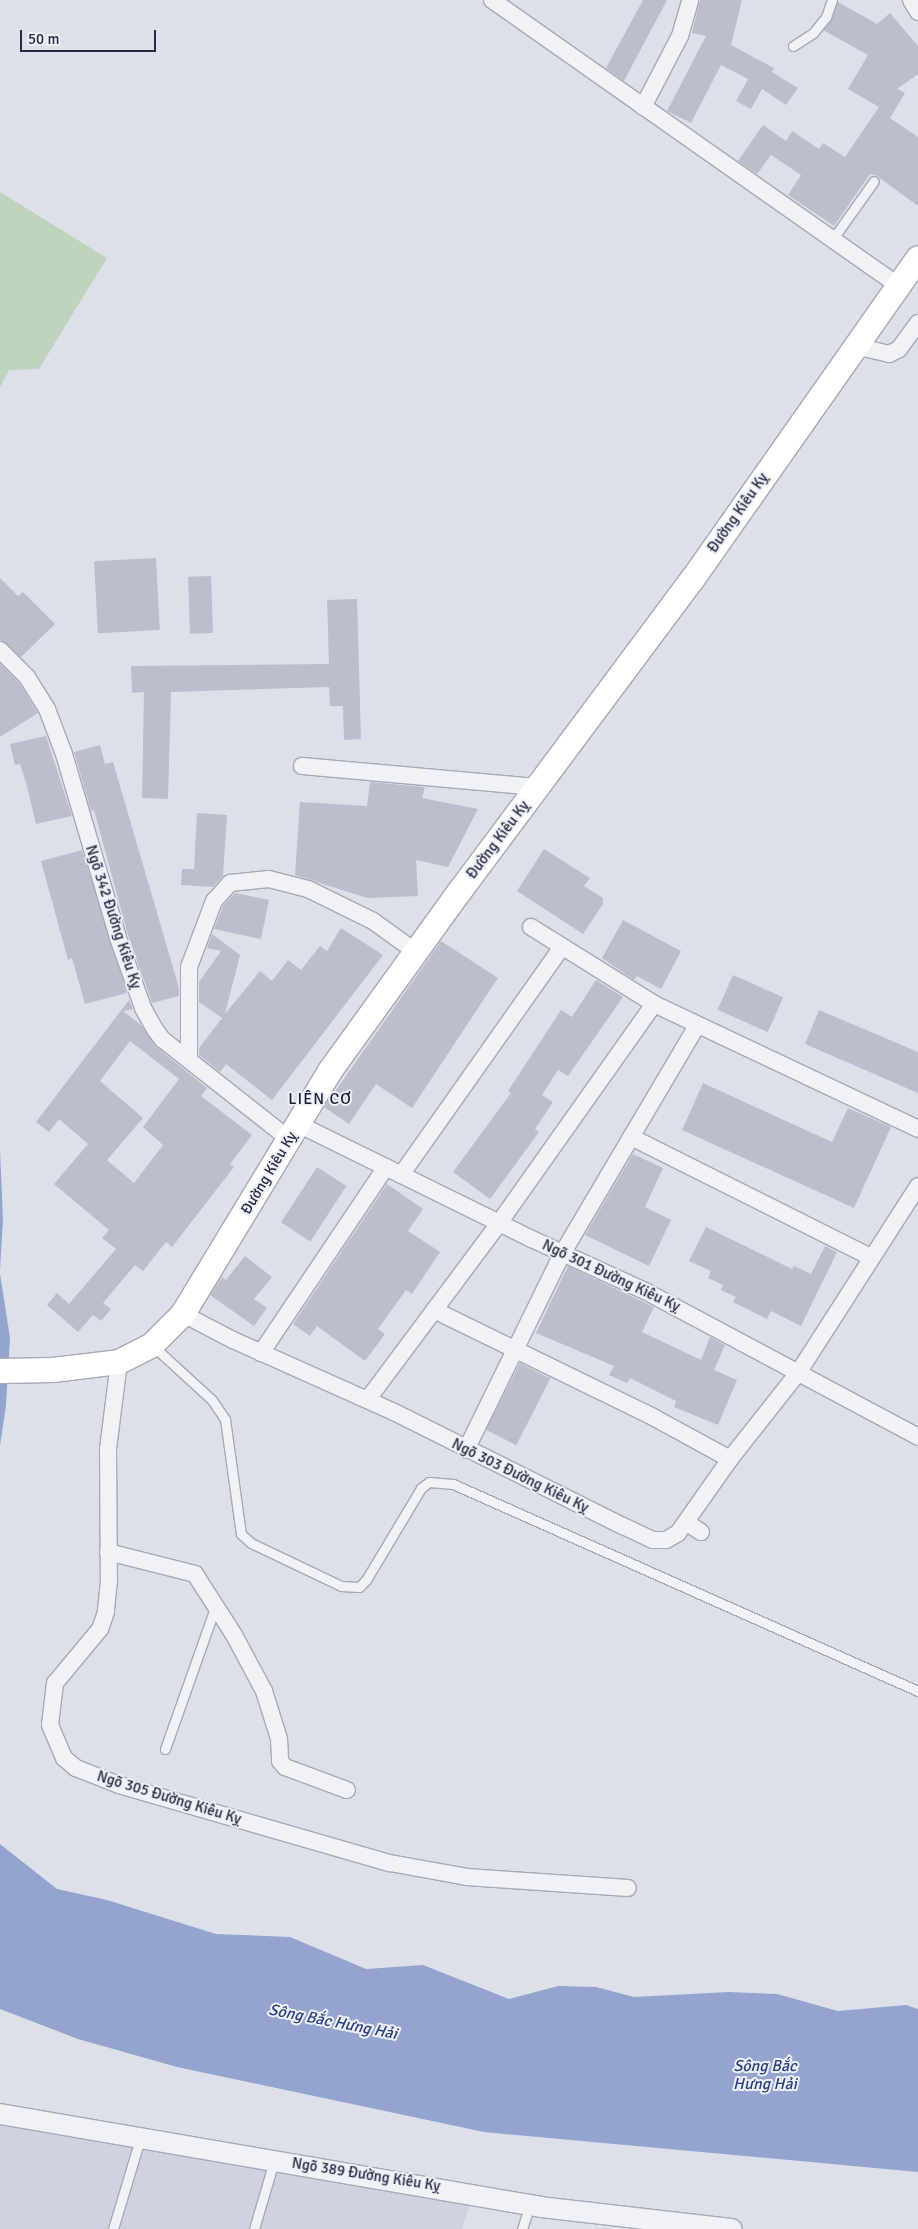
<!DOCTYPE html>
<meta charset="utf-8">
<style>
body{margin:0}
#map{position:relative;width:918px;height:2229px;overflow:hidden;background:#dee0e9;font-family:Signika,sans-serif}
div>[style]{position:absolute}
.built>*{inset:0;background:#d0d2df}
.green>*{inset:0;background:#bfd4be}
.water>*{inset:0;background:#95a4ce}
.building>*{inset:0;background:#bbbecd;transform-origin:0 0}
.roads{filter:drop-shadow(1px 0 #a6a9b7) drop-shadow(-1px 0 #a6a9b7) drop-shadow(0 1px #a6a9b7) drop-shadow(0 -1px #a6a9b7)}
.service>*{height:9px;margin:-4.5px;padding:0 4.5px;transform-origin:4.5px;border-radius:4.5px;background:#f1f2f7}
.minor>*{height:16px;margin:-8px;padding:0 8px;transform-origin:8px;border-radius:8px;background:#f1f2f7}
.tertiary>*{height:20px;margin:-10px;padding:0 10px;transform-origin:10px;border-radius:10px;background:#f1f2f7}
.secondary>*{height:24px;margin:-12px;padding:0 12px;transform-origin:12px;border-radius:12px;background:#fff}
span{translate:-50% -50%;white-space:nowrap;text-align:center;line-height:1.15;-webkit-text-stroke:4px #eef0f7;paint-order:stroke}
.street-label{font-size:15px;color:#252a42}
.neighbourhood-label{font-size:16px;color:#181b33;letter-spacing:1px}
.water-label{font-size:16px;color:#2b3e7a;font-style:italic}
.scale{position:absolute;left:20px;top:30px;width:136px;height:22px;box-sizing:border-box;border:2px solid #252a42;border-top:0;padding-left:6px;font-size:15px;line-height:18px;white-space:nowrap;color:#252a42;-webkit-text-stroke:4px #eef0f7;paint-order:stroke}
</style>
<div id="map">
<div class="built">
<div style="clip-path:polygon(0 2120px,471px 2201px,462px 2229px,0 2229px)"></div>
</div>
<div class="green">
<div style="clip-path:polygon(0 192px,107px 258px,39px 369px,9px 370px,0 387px)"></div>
</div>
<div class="water">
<div style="clip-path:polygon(0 1149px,3px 1220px,0 1270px)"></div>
<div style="clip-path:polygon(0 1274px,10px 1338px,6px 1405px,0 1446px)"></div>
<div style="clip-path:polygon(0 1844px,57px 1889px,107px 1900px,216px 1934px,290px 1937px,366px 1969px,423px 1965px,509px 1999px,558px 1986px,596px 1987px,634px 1997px,729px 1992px,777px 1994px,838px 2011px,906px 2005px,918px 2009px,918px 2172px,484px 2132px,177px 2067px,78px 2039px,0 2009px)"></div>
</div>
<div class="building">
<div style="clip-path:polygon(643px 0,667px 0,624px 81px,606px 68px)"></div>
<div style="clip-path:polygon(700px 0,742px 0,731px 45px,774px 68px,772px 72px,798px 88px,786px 105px,762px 89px,751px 109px,736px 101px,748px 79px,721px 65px,691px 123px,667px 111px,706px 36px,692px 33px)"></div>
<div style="clip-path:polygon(838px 2px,877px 24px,890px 13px,918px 46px,918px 74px,897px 89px,905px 93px,890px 118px,918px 137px,918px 206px,877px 176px,870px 174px,834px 226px,788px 195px,801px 175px,771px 155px,757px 174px,738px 161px,763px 125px,786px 141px,792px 131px,819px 149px,823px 143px,845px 157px,879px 107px,848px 89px,868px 55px,823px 30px)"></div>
<div style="left:156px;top:558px;width:72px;height:62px;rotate:87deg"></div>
<div style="left:211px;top:576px;width:57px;height:23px;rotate:88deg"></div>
<div style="clip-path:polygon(0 578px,18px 596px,23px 592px,55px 624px,21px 657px,0 640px)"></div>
<div style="clip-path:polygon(357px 599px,361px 739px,344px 740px,343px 706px,330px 706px,329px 687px,171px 692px,168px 799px,142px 798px,144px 692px,132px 693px,131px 666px,329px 664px,327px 600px)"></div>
<div style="clip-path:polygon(0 664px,19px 683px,38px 713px,0 737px)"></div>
<div style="clip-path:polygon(46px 736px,72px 816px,36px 824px,27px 786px,20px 764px,15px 765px,10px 744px)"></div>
<div style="clip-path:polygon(100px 745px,105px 764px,113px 762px,179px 988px,179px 996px,152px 1003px,128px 935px,94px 810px,91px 811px,74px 752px)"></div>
<div style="clip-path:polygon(370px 782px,425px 787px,422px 798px,478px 809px,448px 867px,416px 860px,418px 896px,367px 898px,295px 875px,300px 802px,367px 806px)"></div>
<div style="clip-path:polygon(197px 813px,227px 815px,223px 876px,213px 887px,181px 885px,182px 869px,194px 869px)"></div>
<div style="clip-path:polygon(544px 849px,590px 878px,584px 886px,603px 898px,603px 904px,583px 934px,517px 891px)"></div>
<div style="clip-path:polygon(82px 850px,127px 993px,85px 1004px,72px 958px,68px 960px,41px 861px)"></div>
<div style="clip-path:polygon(235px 893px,269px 900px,261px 939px,214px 929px,223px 906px)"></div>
<div style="clip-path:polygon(623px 920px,681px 951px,661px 989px,637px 976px,634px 980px,602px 958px)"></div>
<div style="clip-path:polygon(341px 928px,383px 955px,272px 1100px,226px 1064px,220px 1072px,199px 1055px,199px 1048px,222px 1018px,199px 1002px,199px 982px,221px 951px,207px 948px,212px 934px,240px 955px,225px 1014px,260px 971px,272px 981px,288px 960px,301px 970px,320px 946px,327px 951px)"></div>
<div style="clip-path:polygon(441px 941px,498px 978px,412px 1108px,376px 1084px,349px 1124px,324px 1107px)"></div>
<div style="left:733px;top:975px;width:55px;height:38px;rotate:24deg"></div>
<div style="clip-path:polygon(596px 980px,623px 997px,568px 1076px,558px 1070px,542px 1095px,553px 1102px,535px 1129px,539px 1132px,490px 1199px,453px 1172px,511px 1093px,508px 1091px,561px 1010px,572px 1017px)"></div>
<div style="clip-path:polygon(evenodd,129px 1000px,133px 1009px,123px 1011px,141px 1025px,156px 1047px,207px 1088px,201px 1096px,252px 1135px,230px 1164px,234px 1167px,172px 1247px,166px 1242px,143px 1271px,135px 1265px,103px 1303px,111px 1309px,101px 1321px,93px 1315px,78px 1332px,47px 1305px,57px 1293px,69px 1304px,116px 1249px,102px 1238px,109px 1230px,54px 1184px,88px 1144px,59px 1119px,49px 1132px,36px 1122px,129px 1000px,130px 1041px,179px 1079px,143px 1127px,163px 1145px,134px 1183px,107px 1160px,143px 1118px,100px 1081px,130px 1041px)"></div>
<div style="clip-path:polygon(819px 1010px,918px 1052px,918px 1093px,805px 1044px)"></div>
<div style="clip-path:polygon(703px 1083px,832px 1142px,848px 1108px,891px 1127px,854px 1208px,682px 1130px)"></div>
<div style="clip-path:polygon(633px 1154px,663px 1168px,645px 1207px,671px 1220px,649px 1266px,585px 1235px)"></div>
<div style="left:317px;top:1167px;width:35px;height:66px;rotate:33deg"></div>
<div style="clip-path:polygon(387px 1184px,423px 1209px,408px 1231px,440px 1252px,412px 1294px,406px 1290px,378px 1329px,385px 1334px,365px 1361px,317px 1326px,310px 1336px,293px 1324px)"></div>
<div style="clip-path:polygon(706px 1227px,792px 1269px,794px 1266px,811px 1274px,825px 1246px,837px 1252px,801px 1326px,771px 1311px,767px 1319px,733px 1302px,736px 1297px,721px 1290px,723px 1285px,708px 1278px,711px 1271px,689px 1261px)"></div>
<div style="clip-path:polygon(245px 1256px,272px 1277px,254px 1299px,267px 1308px,254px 1326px,210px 1295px,222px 1277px,226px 1280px)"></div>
<div style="clip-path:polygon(568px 1266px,654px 1307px,642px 1332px,701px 1360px,710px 1337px,725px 1345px,714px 1370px,737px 1380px,718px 1425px,674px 1407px,676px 1401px,630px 1378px,627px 1383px,609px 1375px,614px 1366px,536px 1333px)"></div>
<div style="left:520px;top:1363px;width:34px;height:75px;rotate:27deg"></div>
</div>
<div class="roads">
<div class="service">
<div style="left:793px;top:46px;width:24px;rotate:-33deg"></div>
<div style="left:813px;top:33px;width:21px;rotate:-51deg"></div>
<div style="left:826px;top:17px;width:18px;rotate:-71deg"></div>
<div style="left:832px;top:240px;width:72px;rotate:-54.6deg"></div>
<div style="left:152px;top:1345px;width:81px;rotate:42.5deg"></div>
<div style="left:212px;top:1400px;width:23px;rotate:56deg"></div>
<div style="left:225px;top:1419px;width:116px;rotate:82.1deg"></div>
<div style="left:241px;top:1534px;width:13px;rotate:42deg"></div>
<div style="left:251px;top:1543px;width:100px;rotate:25.5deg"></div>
<div style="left:341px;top:1586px;width:18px;rotate:3deg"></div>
<div style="left:359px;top:1587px;width:10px;rotate:-45deg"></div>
<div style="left:366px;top:1580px;width:107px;rotate:-59.1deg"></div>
<div style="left:421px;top:1488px;width:10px;rotate:-37deg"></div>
<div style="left:429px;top:1482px;width:24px;rotate:5deg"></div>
<div style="left:453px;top:1484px;width:509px;rotate:24deg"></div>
<div style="left:165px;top:1749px;width:153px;rotate:-70.5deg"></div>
<div style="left:113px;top:2229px;width:94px;rotate:-73.3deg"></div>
<div style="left:254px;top:2229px;width:71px;rotate:-73.6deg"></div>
<div style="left:522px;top:2229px;width:25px;rotate:-72deg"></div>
</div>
<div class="minor">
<div style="left:492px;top:0;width:495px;rotate:35.1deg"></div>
<div style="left:911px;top:0;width:14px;rotate:60deg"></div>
<div style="left:643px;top:107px;width:80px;rotate:-62.5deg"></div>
<div style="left:680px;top:36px;width:37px;rotate:-74deg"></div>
<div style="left:857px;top:342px;width:13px;rotate:32deg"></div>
<div style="left:868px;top:349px;width:22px;rotate:13deg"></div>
<div style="left:889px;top:354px;width:11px;rotate:-27deg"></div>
<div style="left:899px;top:349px;width:32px;rotate:-54deg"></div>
<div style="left:0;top:650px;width:38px;rotate:45deg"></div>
<div style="left:27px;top:677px;width:38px;rotate:58deg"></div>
<div style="left:47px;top:709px;width:48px;rotate:69.3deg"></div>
<div style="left:64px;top:754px;width:192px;rotate:73.6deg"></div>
<div style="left:118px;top:938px;width:74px;rotate:70.3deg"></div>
<div style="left:143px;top:1008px;width:23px;rotate:61deg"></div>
<div style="left:154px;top:1028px;width:14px;rotate:54deg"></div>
<div style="left:162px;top:1039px;width:162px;rotate:38.2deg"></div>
<div style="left:302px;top:766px;width:236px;rotate:5.1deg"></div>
<div style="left:531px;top:927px;width:145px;rotate:32deg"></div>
<div style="left:189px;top:1060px;width:93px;rotate:-90deg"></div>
<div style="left:189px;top:967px;width:71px;rotate:-69.3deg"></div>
<div style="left:214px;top:901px;width:24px;rotate:-48deg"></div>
<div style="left:230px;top:883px;width:39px;rotate:-6deg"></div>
<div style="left:269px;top:879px;width:40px;rotate:14.4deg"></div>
<div style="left:308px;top:889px;width:72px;rotate:26.2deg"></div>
<div style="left:373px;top:921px;width:53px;rotate:35.8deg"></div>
<div style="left:298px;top:1124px;width:261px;rotate:26.2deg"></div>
<div style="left:532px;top:1239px;width:124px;rotate:24.7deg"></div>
<div style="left:645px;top:1291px;width:310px;rotate:28.1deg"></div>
<div style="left:631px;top:1137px;width:268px;rotate:26.6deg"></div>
<div style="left:401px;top:1175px;width:279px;rotate:-54.8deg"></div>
<div style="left:434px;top:1310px;width:244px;rotate:26deg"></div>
<div style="left:653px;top:1417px;width:88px;rotate:28.6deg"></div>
<div style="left:183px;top:1314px;width:56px;rotate:27.5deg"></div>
<div style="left:233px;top:1340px;width:176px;rotate:24.1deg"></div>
<div style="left:394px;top:1412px;width:256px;rotate:26.5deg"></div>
<div style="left:623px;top:1526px;width:33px;rotate:25deg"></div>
<div style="left:653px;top:1540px;width:13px"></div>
<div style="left:666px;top:1540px;width:14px;rotate:-30deg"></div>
<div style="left:678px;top:1533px;width:90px;rotate:-54.9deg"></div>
<div style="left:730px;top:1459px;width:110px;rotate:-51.7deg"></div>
<div style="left:798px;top:1373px;width:222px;rotate:-57.3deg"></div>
<div style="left:261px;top:1353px;width:224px;rotate:-56.1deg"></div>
<div style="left:119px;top:1362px;width:88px;rotate:97.2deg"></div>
<div style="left:108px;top:1449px;width:132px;rotate:89.6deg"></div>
<div style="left:109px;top:1581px;width:31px;rotate:96deg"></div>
<div style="left:106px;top:1612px;width:18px;rotate:109deg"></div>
<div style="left:100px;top:1629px;width:70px;rotate:129.8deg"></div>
<div style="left:55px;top:1683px;width:42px;rotate:96.8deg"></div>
<div style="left:50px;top:1725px;width:36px;rotate:67deg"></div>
<div style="left:64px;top:1758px;width:16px;rotate:40deg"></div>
<div style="left:76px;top:1768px;width:46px;rotate:21.6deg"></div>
<div style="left:119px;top:1785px;width:282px;rotate:16.1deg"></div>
<div style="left:390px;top:1863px;width:78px;rotate:10.3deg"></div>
<div style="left:467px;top:1877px;width:161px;rotate:3.9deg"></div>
<div style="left:368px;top:1399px;width:219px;rotate:-53.3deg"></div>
<div style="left:499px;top:1223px;width:268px;rotate:-54.7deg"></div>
<div style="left:654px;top:1004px;width:292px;rotate:25.3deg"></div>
<div style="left:466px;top:1450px;width:218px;rotate:-63.9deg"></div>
<div style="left:562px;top:1254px;width:265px;rotate:-59.4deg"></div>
<div style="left:686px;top:1522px;width:18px;rotate:34deg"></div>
<div style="left:108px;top:1552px;width:90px;rotate:14.2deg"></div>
<div style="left:195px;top:1574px;width:72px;rotate:57.4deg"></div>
<div style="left:234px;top:1635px;width:64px;rotate:61.8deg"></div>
<div style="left:264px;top:1691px;width:50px;rotate:72.6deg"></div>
<div style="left:279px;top:1739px;width:22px;rotate:87deg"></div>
<div style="left:280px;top:1761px;width:8px;rotate:50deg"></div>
<div style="left:285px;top:1767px;width:66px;rotate:20.4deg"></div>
</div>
<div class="tertiary">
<div style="left:0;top:2114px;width:549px;rotate:9.75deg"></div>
<div style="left:541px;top:2207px;width:192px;rotate:6.6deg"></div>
</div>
<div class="secondary">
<div style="left:0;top:1371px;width:53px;rotate:-1.1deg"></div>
<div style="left:53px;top:1370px;width:66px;rotate:-6.9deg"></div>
<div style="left:119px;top:1362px;width:37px;rotate:-27deg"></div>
<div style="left:152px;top:1345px;width:44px;rotate:-45deg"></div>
<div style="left:183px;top:1314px;width:284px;rotate:-58.8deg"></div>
<div style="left:330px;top:1071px;width:222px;rotate:-54.2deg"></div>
<div style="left:460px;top:891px;width:388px;rotate:-53.3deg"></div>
<div style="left:692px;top:580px;width:393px;rotate:-54.9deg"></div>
</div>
</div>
<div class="street-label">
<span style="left:738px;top:513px;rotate:-55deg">Đường Kiêu Kỵ</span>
<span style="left:498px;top:840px;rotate:-53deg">Đường Kiêu Kỵ</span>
<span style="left:113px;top:917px;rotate:72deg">Ngõ 342 Đường Kiêu Kỵ</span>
<span style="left:269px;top:1173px;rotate:-59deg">Đường Kiêu Kỵ</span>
<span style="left:611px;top:1276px;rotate:25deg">Ngõ 301 Đường Kiêu Kỵ</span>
<span style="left:520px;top:1476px;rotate:26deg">Ngõ 303 Đường Kiêu Kỵ</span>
<span style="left:169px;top:1798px;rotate:17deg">Ngõ 305 Đường Kiêu Kỵ</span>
<span style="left:366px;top:2175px;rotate:9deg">Ngõ 389 Đường Kiêu Kỵ</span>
</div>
<div class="neighbourhood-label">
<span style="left:320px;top:1099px">LIÊN CƠ</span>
</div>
<div class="water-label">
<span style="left:333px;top:2022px;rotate:11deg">Sông Bắc Hưng Hải</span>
<span style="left:765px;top:2075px">Sông Bắc<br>Hưng Hải</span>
</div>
<div class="scale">50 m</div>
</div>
